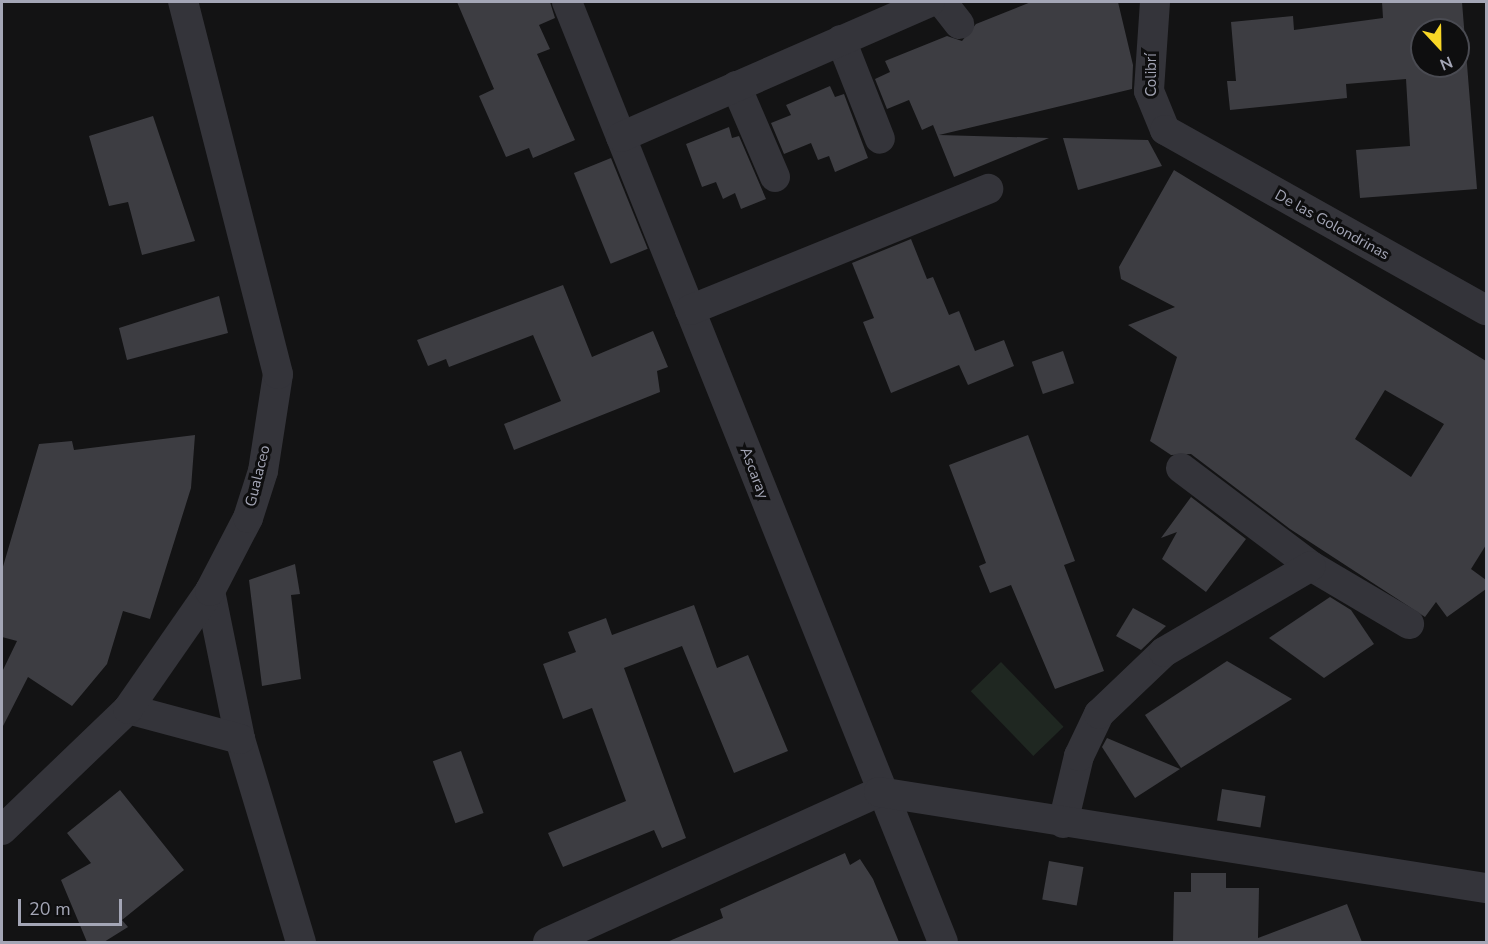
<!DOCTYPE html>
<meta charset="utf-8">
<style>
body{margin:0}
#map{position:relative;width:1488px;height:944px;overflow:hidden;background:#131314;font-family:"Nunito Sans",sans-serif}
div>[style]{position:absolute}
.green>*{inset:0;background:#1f2721;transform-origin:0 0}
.building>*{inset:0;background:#3d3d42;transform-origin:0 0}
.street>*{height:30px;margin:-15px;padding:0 15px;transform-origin:15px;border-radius:15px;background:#34343a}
span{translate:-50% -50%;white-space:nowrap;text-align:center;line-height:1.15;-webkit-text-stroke:6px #0e0e0f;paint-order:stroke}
.street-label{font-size:15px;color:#a4a6b6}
.frame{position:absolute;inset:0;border:3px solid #a4a6b6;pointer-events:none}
.north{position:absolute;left:1410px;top:18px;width:60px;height:60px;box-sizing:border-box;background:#0e0e0f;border:2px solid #4a4b52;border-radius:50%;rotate:158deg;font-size:16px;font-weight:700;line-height:24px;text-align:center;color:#a4a6b6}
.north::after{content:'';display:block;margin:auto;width:21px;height:27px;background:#f9d726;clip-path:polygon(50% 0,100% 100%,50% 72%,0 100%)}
.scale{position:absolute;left:18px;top:899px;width:104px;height:27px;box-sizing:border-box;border:3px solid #a4a6b6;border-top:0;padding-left:8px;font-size:18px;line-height:21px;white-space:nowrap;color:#a4a6b6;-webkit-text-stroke:4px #0e0e0f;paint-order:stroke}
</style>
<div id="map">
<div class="green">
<div style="left:1001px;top:662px;width:90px;height:42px;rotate:46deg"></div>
</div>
<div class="building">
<div style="clip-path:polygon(457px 2px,550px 2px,555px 18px,539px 25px,550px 49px,537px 54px,575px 140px,533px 158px,529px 148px,506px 157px,479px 96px,494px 89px)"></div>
<div style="clip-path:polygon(1031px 2px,1118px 2px,1133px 65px,1132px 89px,939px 135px,1049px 138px,954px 177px,933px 125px,922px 130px,909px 100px,887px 109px,875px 79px,890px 72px,885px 61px,947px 36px,962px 41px,976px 24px)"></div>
<div style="clip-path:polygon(evenodd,1382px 2px,1462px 2px,1477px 189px,1360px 198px,1356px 150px,1410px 146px,1406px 79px,1346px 84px,1347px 98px,1230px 110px,1227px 81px,1236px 81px,1231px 22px,1293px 16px,1294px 30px,1383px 18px,1382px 2px,1422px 30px,1458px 30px,1458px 66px,1422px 66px,1422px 30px)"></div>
<div style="clip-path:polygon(830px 86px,835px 97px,844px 94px,868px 158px,835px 172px,829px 156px,818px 160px,811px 143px,784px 154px,771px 123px,791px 115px,786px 105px)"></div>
<div style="clip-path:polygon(153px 116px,195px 241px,142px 255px,128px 202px,109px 206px,89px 136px)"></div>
<div style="clip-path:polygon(729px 127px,732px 138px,739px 136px,766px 199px,741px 209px,735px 193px,723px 199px,716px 182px,702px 187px,686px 144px)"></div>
<div style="clip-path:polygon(1063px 138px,1148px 140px,1162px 166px,1078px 190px)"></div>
<div style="left:611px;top:158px;width:98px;height:40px;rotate:68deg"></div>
<div style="clip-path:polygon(evenodd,1174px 170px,1486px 361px,1486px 545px,1471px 569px,1486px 580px,1486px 589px,1447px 617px,1436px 602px,1425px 617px,1290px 529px,1191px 454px,1171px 455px,1150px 441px,1177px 357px,1128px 325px,1175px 307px,1121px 279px,1119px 267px,1174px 170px,1385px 390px,1444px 424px,1411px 477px,1355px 439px,1385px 390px)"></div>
<div style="clip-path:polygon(911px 239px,927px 279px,933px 277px,949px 315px,959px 311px,975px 351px,1004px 340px,1014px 366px,968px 385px,959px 365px,891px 393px,863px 322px,874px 318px,852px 263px)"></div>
<div style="clip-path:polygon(563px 285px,592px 357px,653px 331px,668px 367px,657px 371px,660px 392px,514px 450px,504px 424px,561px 401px,533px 335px,449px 367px,446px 359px,428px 366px,417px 340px)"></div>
<div style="clip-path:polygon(219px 296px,228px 333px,127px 360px,119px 328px)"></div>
<div style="left:1063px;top:351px;width:34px;height:33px;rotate:71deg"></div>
<div style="clip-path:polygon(195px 435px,191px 488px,150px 619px,123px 611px,107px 664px,72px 706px,28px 677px,2px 728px,2px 672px,17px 641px,2px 637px,2px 570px,39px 444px,72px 441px,74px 450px)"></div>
<div style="clip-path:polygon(1028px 435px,1075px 561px,1064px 565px,1104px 671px,1055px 689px,1011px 585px,990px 593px,979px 566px,986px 563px,949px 465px)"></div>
<div style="clip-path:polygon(1191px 497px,1246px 539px,1206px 592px,1162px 559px,1177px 532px,1161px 538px)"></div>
<div style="clip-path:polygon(295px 564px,300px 594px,291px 595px,301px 679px,262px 686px,249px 580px)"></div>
<div style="clip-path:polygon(1330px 597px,1351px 610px,1374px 644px,1324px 678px,1269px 638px)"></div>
<div style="clip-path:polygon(694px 605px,717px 668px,748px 655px,788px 751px,734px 773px,682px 646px,624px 668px,686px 838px,662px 848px,654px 830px,563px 867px,548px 833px,626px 801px,592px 708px,563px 719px,543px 664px,576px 652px,568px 632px,606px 618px,612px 635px)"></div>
<div style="clip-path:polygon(1133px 608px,1166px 626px,1141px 650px,1116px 636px)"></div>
<div style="clip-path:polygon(1227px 661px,1292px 699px,1181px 768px,1145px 715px)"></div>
<div style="clip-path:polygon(1107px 738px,1180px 769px,1135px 798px,1102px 747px)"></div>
<div style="left:461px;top:751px;width:66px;height:30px;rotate:70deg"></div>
<div style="left:1222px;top:789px;width:44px;height:32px;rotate:9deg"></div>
<div style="clip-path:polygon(120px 790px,184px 870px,122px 920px,128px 927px,104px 942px,87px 942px,61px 880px,91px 863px,67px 833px)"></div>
<div style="clip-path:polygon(845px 853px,850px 865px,860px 859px,873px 879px,899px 942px,667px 942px,723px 918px,720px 909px)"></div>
<div style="left:1049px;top:861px;width:35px;height:39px;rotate:10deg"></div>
<div style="clip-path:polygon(1191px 873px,1226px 873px,1226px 888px,1259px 888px,1258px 938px,1347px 904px,1362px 942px,1173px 942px,1174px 892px,1191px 892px)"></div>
</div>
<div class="street">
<div style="left:567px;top:2px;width:1012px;rotate:68.2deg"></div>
<div style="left:942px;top:2px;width:28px;rotate:52deg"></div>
<div style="left:1155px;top:2px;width:89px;rotate:93.9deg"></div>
<div style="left:1149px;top:91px;width:42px;rotate:67.7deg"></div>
<div style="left:1165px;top:130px;width:368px;rotate:29.3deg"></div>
<div style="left:841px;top:40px;width:106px;rotate:68.5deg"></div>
<div style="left:736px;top:86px;width:99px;rotate:66.8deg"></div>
<div style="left:621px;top:137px;width:337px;rotate:-23.6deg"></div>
<div style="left:690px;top:310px;width:322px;rotate:-22.1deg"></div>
<div style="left:1181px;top:468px;width:163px;rotate:37deg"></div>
<div style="left:1311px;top:566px;width:114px;rotate:30.6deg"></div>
<div style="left:210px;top:591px;width:151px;rotate:78.5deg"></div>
<div style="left:240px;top:739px;width:212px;rotate:73.3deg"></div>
<div style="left:128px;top:709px;width:116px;rotate:15deg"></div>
<div style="left:1063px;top:823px;width:69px;rotate:-76.6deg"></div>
<div style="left:1079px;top:756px;width:47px;rotate:-64.5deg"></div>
<div style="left:1099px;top:714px;width:90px;rotate:-43.6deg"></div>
<div style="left:1164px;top:652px;width:170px;rotate:-30.3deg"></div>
<div style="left:2px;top:830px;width:175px;rotate:-43.8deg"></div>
<div style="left:128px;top:709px;width:144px;rotate:-55.2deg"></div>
<div style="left:210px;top:591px;width:82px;rotate:-62.5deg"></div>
<div style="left:248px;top:518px;width:49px;rotate:-72.3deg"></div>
<div style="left:263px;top:471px;width:98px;rotate:-81.2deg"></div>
<div style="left:278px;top:374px;width:384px;rotate:-104.3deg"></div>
<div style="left:548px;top:942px;width:363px;rotate:-24.4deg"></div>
<div style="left:879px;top:792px;width:615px;rotate:8.99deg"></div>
</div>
<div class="street-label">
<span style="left:1152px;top:75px;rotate:-90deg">Colibrí</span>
<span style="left:1332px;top:225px;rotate:29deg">De las Golondrinas</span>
<span style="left:754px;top:473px;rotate:69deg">Ascaray</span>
<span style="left:258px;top:476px;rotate:-76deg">Gualaceo</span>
</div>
<div class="frame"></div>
<div class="north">N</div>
<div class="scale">20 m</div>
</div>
